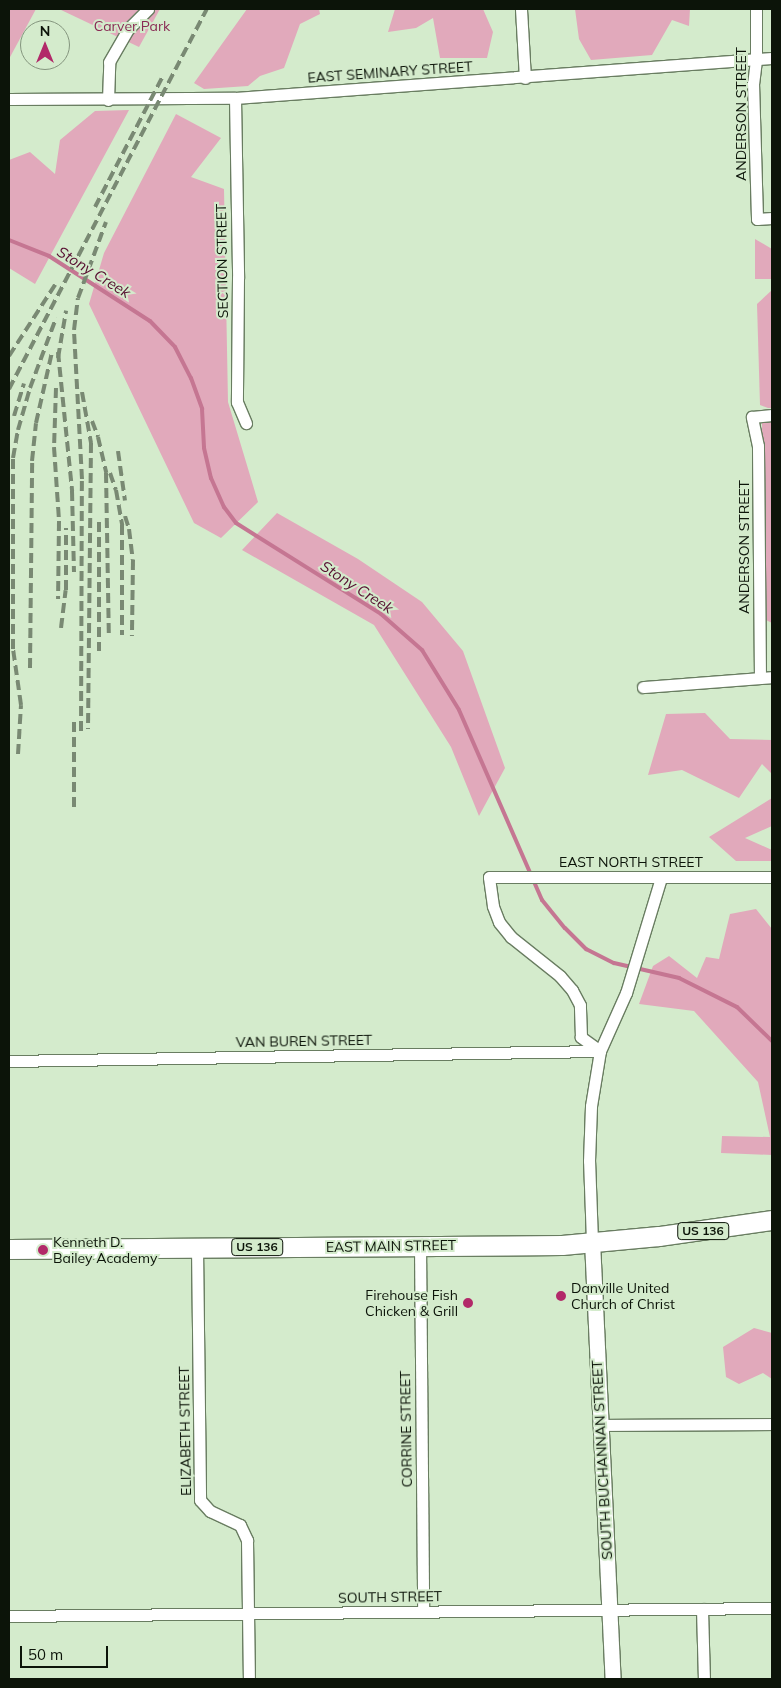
<!DOCTYPE html>
<style>
body{margin:0}
#map{position:relative;width:781px;height:1688px;overflow:hidden;background:#d4ebcc;font-family:Mulish,sans-serif}
div>[style]{position:absolute}
.green>*{inset:0;background:#e1a9bb}
.stream>*{height:4px;margin:-2px;padding:0 2px;transform-origin:2px;border-radius:2px;background:#c57692}
.roads{filter:drop-shadow(1px 0 #697d61) drop-shadow(-1px 0 #697d61) drop-shadow(0 1px #697d61) drop-shadow(0 -1px #697d61)}
.minor>*{height:11px;margin:-5.5px;padding:0 5.5px;transform-origin:5.5px;border-radius:5.5px;background:#fff}
.tertiary>*{height:15px;margin:-7.5px;padding:0 7.5px;transform-origin:7.5px;border-radius:7.5px;background:#fff}
.primary>*{height:19px;margin:-9.5px;padding:0 9.5px;transform-origin:9.5px;border-radius:9.5px;background:#fff}
.rail>*{height:4px;margin-top:-2px;transform-origin:0;background:repeating-linear-gradient(90deg,#798973 0 10px,transparent 0 15px)}
.dots>*{width:14px;height:14px;translate:-50% -50%;box-sizing:border-box;border:2px solid #d4ebcc;border-radius:50%}
span{translate:-50% -50%;white-space:nowrap;text-align:center;line-height:1.15;-webkit-text-stroke:4px #d4ebcc;paint-order:stroke}
.shield-label span{padding:1px 4px;background:#d4ebcc;border:1px solid;border-radius:4px;-webkit-text-stroke-width:0}
.shield-label{font-size:12px;color:#0c1409;font-weight:700}
.park-label{font-size:14px;color:#892a54}
.street-label{font-size:14px;color:#0c1409}
.poi-label{font-size:14px;color:#0c1409}
.left{translate:0 -50%;text-align:left}
.right{translate:-100% -50%;text-align:right}
.water-label{font-size:15px;color:#560e30;font-style:italic}
.frame{position:absolute;inset:0;border:10px solid #0c1409;pointer-events:none}
.north{position:absolute;left:20px;top:20px;width:50px;height:50px;box-sizing:border-box;background:#d4ebcc;border:1px solid #84957e;border-radius:50%;rotate:0deg;font-size:14px;font-weight:700;line-height:20px;text-align:center;color:#0c1409}
.north::after{content:'';display:block;margin:auto;width:18px;height:22px;background:#b22969;clip-path:polygon(50% 0,100% 100%,50% 72%,0 100%)}
.scale{position:absolute;left:20px;top:1646px;width:88px;height:22px;box-sizing:border-box;border:2px solid #0c1409;border-top:0;padding-left:6px;font-size:15px;line-height:18px;white-space:nowrap;color:#0c1409;-webkit-text-stroke:4px #d4ebcc;paint-order:stroke}
</style>
<div id="map">
<div class="green">
<div style="clip-path:polygon(9px 9px,36px 9px,9px 59px)"></div>
<div style="clip-path:polygon(59px 9px,160px 9px,139px 47px)"></div>
<div style="clip-path:polygon(247px 9px,319px 9px,320px 14px,300px 24px,284px 68px,260px 76px,248px 86px,204px 89px,194px 83px)"></div>
<div style="clip-path:polygon(395px 9px,483px 9px,493px 32px,487px 58px,440px 58px,433px 18px,416px 28px,388px 32px)"></div>
<div style="clip-path:polygon(575px 9px,690px 9px,689px 26px,672px 20px,652px 55px,591px 60px,579px 39px)"></div>
<div style="clip-path:polygon(129px 110px,35px 284px,9px 268px,9px 160px,30px 152px,55px 174px,60px 140px,95px 111px)"></div>
<div style="clip-path:polygon(176px 114px,221px 138px,191px 177px,224px 189px,228px 402px,258px 502px,221px 538px,194px 523px,89px 304px,104px 253px)"></div>
<div style="clip-path:polygon(755px 239px,772px 249px,772px 279px,755px 279px)"></div>
<div style="clip-path:polygon(772px 290px,772px 408px,768px 408px,760px 405px,757px 304px)"></div>
<div style="clip-path:polygon(772px 421px,772px 623px,764px 619px,762px 422px)"></div>
<div style="clip-path:polygon(277px 513px,358px 559px,422px 602px,463px 651px,505px 768px,479px 816px,451px 747px,374px 625px,242px 550px)"></div>
<div style="clip-path:polygon(705px 713px,730px 739px,772px 740px,772px 774px,762px 764px,739px 798px,682px 770px,648px 775px,666px 714px)"></div>
<div style="clip-path:polygon(772px 798px,772px 826px,745px 838px,772px 850px,772px 861px,736px 861px,709px 837px)"></div>
<div style="clip-path:polygon(756px 909px,772px 929px,772px 1155px,721px 1153px,722px 1136px,770px 1137px,758px 1082px,694px 1011px,639px 1004px,653px 966px,669px 956px,697px 978px,706px 957px,719px 959px,730px 914px)"></div>
<div style="clip-path:polygon(754px 1328px,772px 1333px,772px 1379px,763px 1373px,739px 1384px,726px 1377px,723px 1347px)"></div>
</div>
<div class="stream">
<div style="left:9px;top:240px;width:43px;rotate:21.8deg"></div>
<div style="left:49px;top:256px;width:120px;rotate:32.8deg"></div>
<div style="left:150px;top:321px;width:36px;rotate:46deg"></div>
<div style="left:175px;top:347px;width:35px;rotate:63deg"></div>
<div style="left:191px;top:378px;width:33px;rotate:70deg"></div>
<div style="left:202px;top:409px;width:39px;rotate:87deg"></div>
<div style="left:204px;top:448px;width:31px;rotate:77deg"></div>
<div style="left:211px;top:478px;width:32px;rotate:66deg"></div>
<div style="left:224px;top:507px;width:20px;rotate:53deg"></div>
<div style="left:236px;top:523px;width:171px;rotate:32.1deg"></div>
<div style="left:381px;top:614px;width:55px;rotate:41.3deg"></div>
<div style="left:422px;top:650px;width:70px;rotate:58.3deg"></div>
<div style="left:459px;top:710px;width:207px;rotate:66.4deg"></div>
<div style="left:542px;top:900px;width:36px;rotate:51deg"></div>
<div style="left:565px;top:928px;width:30px;rotate:45deg"></div>
<div style="left:586px;top:949px;width:31px;rotate:27deg"></div>
<div style="left:614px;top:963px;width:67px;rotate:13deg"></div>
<div style="left:679px;top:978px;width:65px;rotate:26.6deg"></div>
<div style="left:737px;top:1007px;width:49px;rotate:44.2deg"></div>
</div>
<div class="roads">
<div class="minor">
<div style="left:521px;top:9px;width:69px;rotate:86.7deg"></div>
<div style="left:756px;top:9px;width:51px;rotate:90deg"></div>
<div style="left:756px;top:60px;width:23px;rotate:97deg"></div>
<div style="left:753px;top:83px;width:136px;rotate:88.3deg"></div>
<div style="left:757px;top:219px;width:15px;rotate:-4deg"></div>
<div style="left:235px;top:98px;width:180px;rotate:89deg"></div>
<div style="left:238px;top:278px;width:124px;rotate:90.5deg"></div>
<div style="left:237px;top:402px;width:23px;rotate:67deg"></div>
<div style="left:9px;top:99px;width:226px;rotate:-0.3deg"></div>
<div style="left:235px;top:98px;width:538px;rotate:-4.26deg"></div>
<div style="left:108px;top:100px;width:38px;rotate:-88deg"></div>
<div style="left:109px;top:62px;width:39px;rotate:-60deg"></div>
<div style="left:129px;top:28px;width:27px;rotate:-45deg"></div>
<div style="left:760px;top:678px;width:232px;rotate:-90.5deg"></div>
<div style="left:758px;top:446px;width:30px;rotate:-102deg"></div>
<div style="left:752px;top:417px;width:20px;rotate:-6deg"></div>
<div style="left:643px;top:687px;width:129px;rotate:-4.4deg"></div>
<div style="left:9px;top:1061px;width:591px;rotate:-0.97deg"></div>
<div style="left:600px;top:1051px;width:64px;rotate:-65.9deg"></div>
<div style="left:626px;top:993px;width:120px;rotate:-73.1deg"></div>
<div style="left:592px;top:1241px;width:80px;rotate:-92.1deg"></div>
<div style="left:589px;top:1161px;width:55px;rotate:-87.9deg"></div>
<div style="left:591px;top:1106px;width:56px;rotate:-80.7deg"></div>
<div style="left:600px;top:1051px;width:24px;rotate:-144deg"></div>
<div style="left:581px;top:1037px;width:32px;rotate:-92deg"></div>
<div style="left:580px;top:1005px;width:17px;rotate:-118deg"></div>
<div style="left:572px;top:990px;width:18px;rotate:-131deg"></div>
<div style="left:560px;top:976px;width:63px;rotate:-141.5deg"></div>
<div style="left:511px;top:937px;width:19px;rotate:-129deg"></div>
<div style="left:499px;top:922px;width:17px;rotate:-111deg"></div>
<div style="left:493px;top:906px;width:29px;rotate:-98deg"></div>
<div style="left:489px;top:877px;width:283px"></div>
<div style="left:420px;top:1245px;width:367px;rotate:89.5deg"></div>
<div style="left:197px;top:1247px;width:253px;rotate:89.3deg"></div>
<div style="left:200px;top:1500px;width:15px;rotate:48deg"></div>
<div style="left:210px;top:1511px;width:33px;rotate:25deg"></div>
<div style="left:240px;top:1525px;width:17px;rotate:65deg"></div>
<div style="left:247px;top:1540px;width:139px;rotate:89.2deg"></div>
<div style="left:600px;top:1425px;width:172px;rotate:-0.3deg"></div>
<div style="left:702px;top:1609px;width:70px;rotate:88.4deg"></div>
<div style="left:9px;top:1616px;width:763px;rotate:-0.6deg"></div>
</div>
<div class="tertiary">
<div style="left:592px;top:1241px;width:439px;rotate:87.3deg"></div>
</div>
<div class="primary">
<div style="left:9px;top:1249px;width:553px;rotate:-0.41deg"></div>
<div style="left:562px;top:1245px;width:97px;rotate:-5.3deg"></div>
<div style="left:659px;top:1236px;width:114px;rotate:-8.1deg"></div>
</div>
</div>
<div class="rail">
<div style="left:95px;top:207px;width:148px;rotate:-62.6deg"></div>
<div style="left:58px;top:352px;width:140px;rotate:84.2deg"></div>
<div style="left:72px;top:491px;width:81px;rotate:88.6deg"></div>
<div style="left:9px;top:356px;width:85px;rotate:-57.1deg"></div>
<div style="left:58px;top:358px;width:48px;rotate:-80.3deg"></div>
<div style="left:56px;top:388px;width:59px;rotate:91.9deg"></div>
<div style="left:54px;top:447px;width:74px;rotate:86.1deg"></div>
<div style="left:59px;top:521px;width:78px;rotate:90.7deg"></div>
<div style="left:9px;top:389px;width:428px;rotate:-62.5deg"></div>
<div style="left:82px;top:392px;width:52px;rotate:80deg"></div>
<div style="left:91px;top:443px;width:286px;rotate:90.6deg"></div>
<div style="left:14px;top:416px;width:34px;rotate:-73deg"></div>
<div style="left:92px;top:421px;width:17px;rotate:69deg"></div>
<div style="left:98px;top:437px;width:37px;rotate:77deg"></div>
<div style="left:106px;top:473px;width:164px;rotate:89deg"></div>
<div style="left:118px;top:451px;width:50px;rotate:82deg"></div>
<div style="left:110px;top:473px;width:18px;rotate:71deg"></div>
<div style="left:116px;top:490px;width:36px;rotate:80deg"></div>
<div style="left:122px;top:525px;width:110px;rotate:90deg"></div>
<div style="left:125px;top:516px;width:14px;rotate:73deg"></div>
<div style="left:129px;top:529px;width:31px;rotate:83deg"></div>
<div style="left:133px;top:560px;width:76px;rotate:90.8deg"></div>
<div style="left:99px;top:522px;width:129px;rotate:90deg"></div>
<div style="left:61px;top:628px;width:38px;rotate:-83deg"></div>
<div style="left:66px;top:590px;width:62px;rotate:-90deg"></div>
<div style="left:30px;top:668px;width:207px;rotate:-89.4deg"></div>
<div style="left:32px;top:461px;width:38px;rotate:-84deg"></div>
<div style="left:36px;top:423px;width:73px;rotate:-77.3deg"></div>
<div style="left:74px;top:722px;width:85px;rotate:90deg"></div>
<div style="left:81px;top:731px;width:252px;rotate:-89.8deg"></div>
<div style="left:82px;top:479px;width:149px;rotate:-93.1deg"></div>
<div style="left:74px;top:330px;width:32px;rotate:-83deg"></div>
<div style="left:78px;top:298px;width:81px;rotate:-69.8deg"></div>
<div style="left:18px;top:754px;width:49px;rotate:-86.5deg"></div>
<div style="left:21px;top:705px;width:57px;rotate:-98.1deg"></div>
<div style="left:13px;top:649px;width:191px;rotate:-90deg"></div>
<div style="left:13px;top:458px;width:28px;rotate:-80deg"></div>
<div style="left:18px;top:430px;width:44px;rotate:-74.1deg"></div>
<div style="left:30px;top:388px;width:75px;rotate:-69.6deg"></div>
</div>
<div class="dots">
<div style="left:43px;top:1250px;background:#b22969"></div>
<div style="left:561px;top:1296px;background:#b22969"></div>
<div style="left:468px;top:1303px;background:#b22969"></div>
</div>
<div class="shield-label">
<span style="left:703px;top:1231px">US 136</span>
<span style="left:257px;top:1247px">US 136</span>
</div>
<div class="park-label">
<span style="left:132px;top:26px">Carver Park</span>
</div>
<div class="street-label">
<span style="left:390px;top:72px;rotate:-4deg">EAST SEMINARY STREET</span>
<span style="left:741px;top:114px;rotate:-90deg">ANDERSON STREET</span>
<span style="left:222px;top:261px;rotate:-91deg">SECTION STREET</span>
<span style="left:744px;top:547px;rotate:-90deg">ANDERSON STREET</span>
<span style="left:631px;top:862px">EAST NORTH STREET</span>
<span style="left:304px;top:1041px;rotate:-1deg">VAN BUREN STREET</span>
<span style="left:391px;top:1246px;rotate:-1deg">EAST MAIN STREET</span>
<span style="left:406px;top:1429px;rotate:-91deg">CORRINE STREET</span>
<span style="left:185px;top:1431px;rotate:-91deg">ELIZABETH STREET</span>
<span style="left:602px;top:1460px;rotate:-93deg">SOUTH BUCHANNAN STREET</span>
<span style="left:390px;top:1597px;rotate:-1deg">SOUTH STREET</span>
</div>
<div class="poi-label">
<span class="left" style="left:53px;top:1250px">Kenneth D.<br>Bailey Academy</span>
<span class="left" style="left:571px;top:1296px">Danville United<br>Church of Christ</span>
<span class="right" style="left:458px;top:1303px">Firehouse Fish<br>Chicken &amp; Grill</span>
</div>
<div class="water-label">
<span style="left:94px;top:272px;rotate:32deg">Stony Creek</span>
<span style="left:357px;top:587px;rotate:33deg">Stony Creek</span>
</div>
<div class="frame"></div>
<div class="north">N</div>
<div class="scale">50 m</div>
</div>
